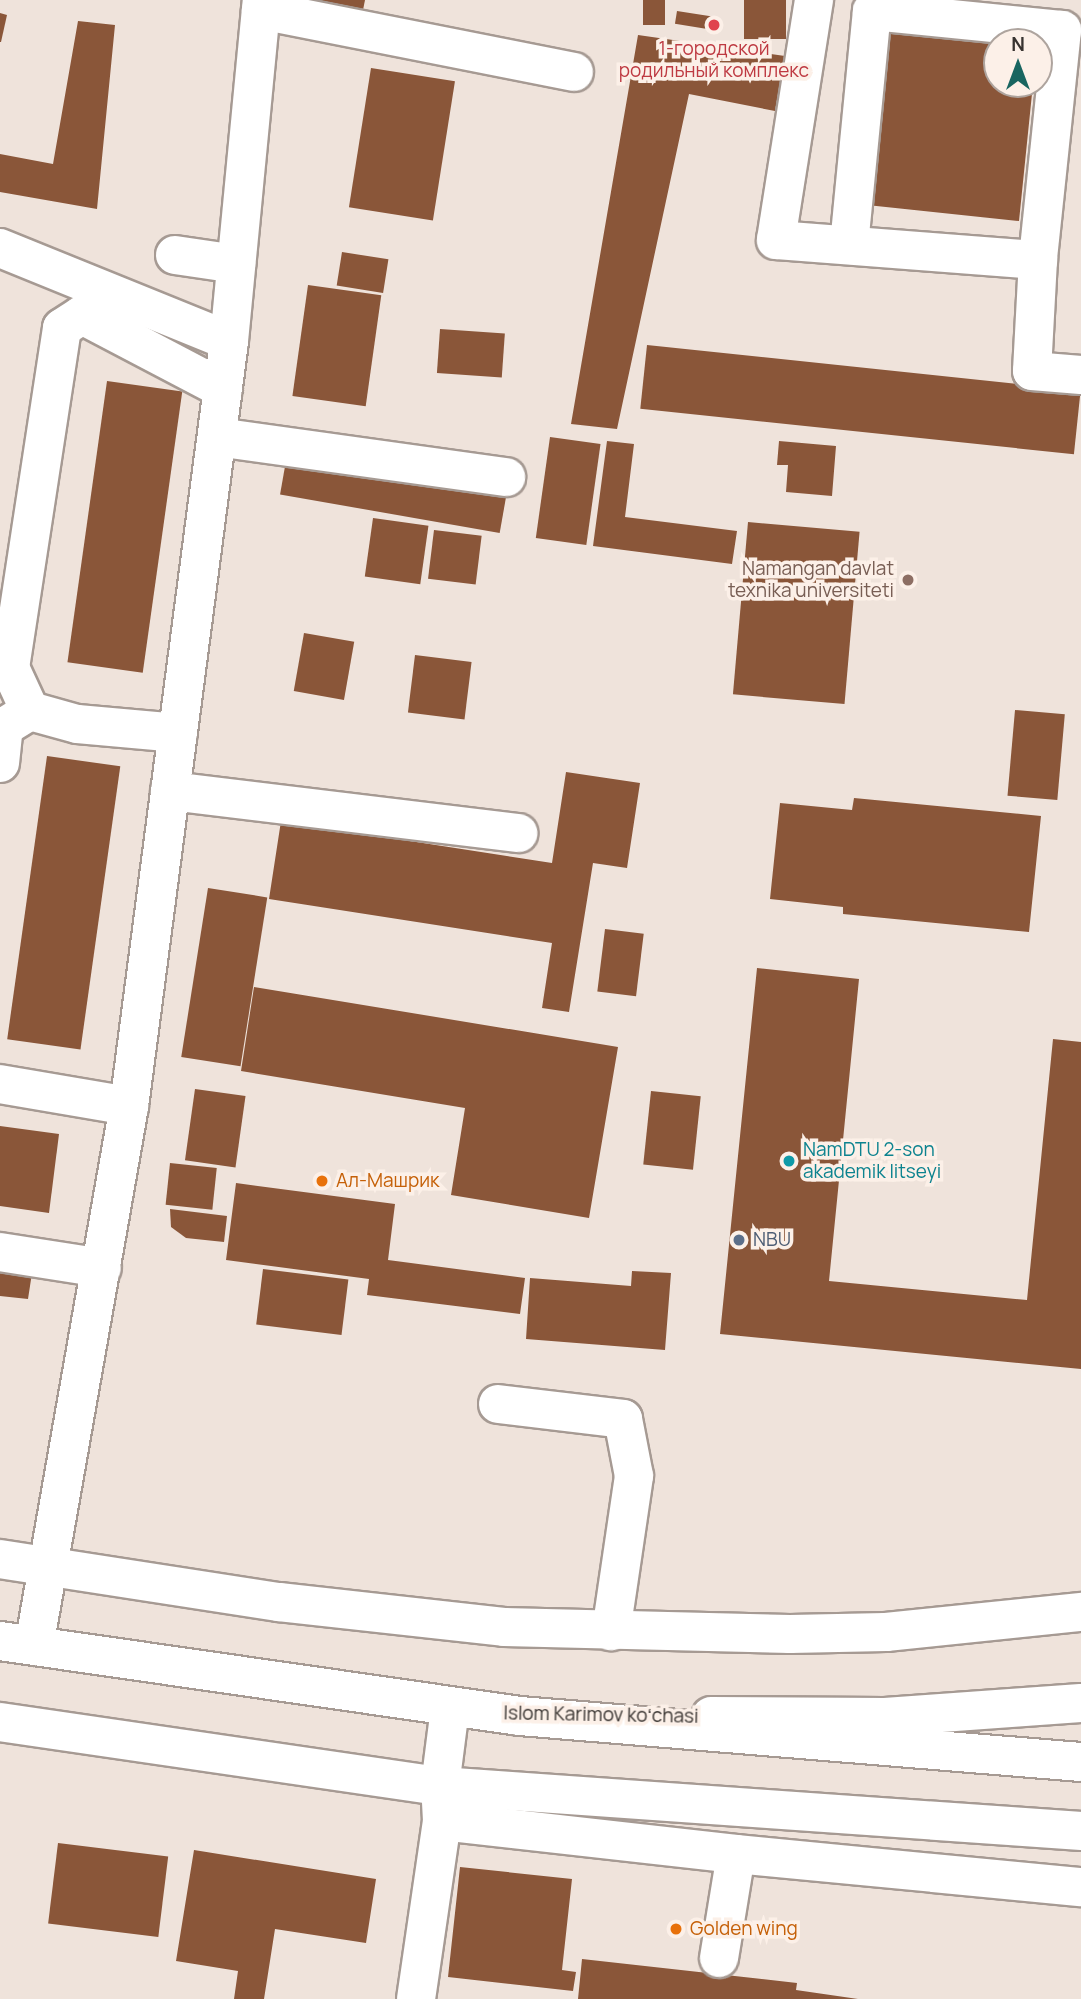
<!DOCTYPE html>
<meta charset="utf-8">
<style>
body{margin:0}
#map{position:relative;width:1081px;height:1999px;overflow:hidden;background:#efe3db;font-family:Manrope,sans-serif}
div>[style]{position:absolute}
.building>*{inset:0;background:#8a5639;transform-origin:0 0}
.roads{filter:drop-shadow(2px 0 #a69a93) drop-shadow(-2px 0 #a69a93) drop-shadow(0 2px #a69a93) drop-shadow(0 -2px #a69a93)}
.minor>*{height:38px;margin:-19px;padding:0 19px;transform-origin:19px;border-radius:19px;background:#fff}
.major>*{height:38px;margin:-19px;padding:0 19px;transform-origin:19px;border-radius:19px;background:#fff}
.highway>*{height:38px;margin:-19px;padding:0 19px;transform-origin:19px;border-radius:19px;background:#fff}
.dots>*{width:19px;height:19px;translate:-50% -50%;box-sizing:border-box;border:4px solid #fcf0e8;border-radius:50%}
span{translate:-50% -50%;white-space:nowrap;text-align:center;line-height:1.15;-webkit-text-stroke:7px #fcf0e8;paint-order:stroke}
.health-label{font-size:19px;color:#be3a42}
.education-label{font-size:19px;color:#785e54}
.right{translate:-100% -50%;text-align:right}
.culture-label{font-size:19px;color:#0d838f}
.left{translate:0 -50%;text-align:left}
.food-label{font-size:19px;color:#c56008}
.service-label{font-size:19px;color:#4e5e75}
.street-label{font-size:19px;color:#383330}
.north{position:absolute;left:983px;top:28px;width:70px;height:70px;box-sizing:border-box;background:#fcf0e8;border:2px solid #aea49e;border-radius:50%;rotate:0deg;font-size:19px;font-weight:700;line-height:28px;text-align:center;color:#383330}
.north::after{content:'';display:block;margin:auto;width:24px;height:32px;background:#186560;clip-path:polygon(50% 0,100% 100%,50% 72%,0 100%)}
</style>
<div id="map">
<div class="building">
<div style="clip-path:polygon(302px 0,365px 0,361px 20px)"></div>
<div style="left:643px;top:0;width:22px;height:25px"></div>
<div style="left:744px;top:0;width:42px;height:39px"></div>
<div style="left:677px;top:11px;width:39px;height:13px;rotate:9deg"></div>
<div style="clip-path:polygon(0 13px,7px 15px,1px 42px,0 42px)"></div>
<div style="clip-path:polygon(78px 21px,115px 25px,97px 209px,0 192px,0 154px,53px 164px)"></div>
<div style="clip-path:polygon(885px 26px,997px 42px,997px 84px,1033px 84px,1019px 221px,867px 205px)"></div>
<div style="clip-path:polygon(638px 35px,785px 56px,775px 111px,689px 94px,617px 429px,571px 424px)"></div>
<div style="left:371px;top:68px;width:85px;height:141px;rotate:9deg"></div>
<div style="left:342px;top:252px;width:47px;height:34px;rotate:9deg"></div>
<div style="left:308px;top:285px;width:74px;height:112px;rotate:8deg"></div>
<div style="left:440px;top:329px;width:65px;height:44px;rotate:4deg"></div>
<div style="left:647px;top:345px;width:436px;height:64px;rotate:6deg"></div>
<div style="left:107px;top:381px;width:76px;height:284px;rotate:8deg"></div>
<div style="left:550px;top:437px;width:51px;height:102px;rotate:8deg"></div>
<div style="clip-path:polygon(607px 441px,634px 444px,625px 517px,737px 531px,732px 564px,593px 546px)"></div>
<div style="clip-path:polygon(779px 441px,836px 446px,832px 496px,786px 492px,788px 465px,777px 465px)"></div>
<div style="left:287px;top:455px;width:223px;height:40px;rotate:10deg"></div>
<div style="left:373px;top:518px;width:56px;height:59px;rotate:8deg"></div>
<div style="left:748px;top:522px;width:112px;height:173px;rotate:5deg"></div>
<div style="left:434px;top:530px;width:48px;height:49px;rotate:7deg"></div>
<div style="left:304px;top:633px;width:51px;height:59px;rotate:10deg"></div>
<div style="left:415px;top:655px;width:57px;height:58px;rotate:7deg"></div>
<div style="left:1015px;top:710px;width:50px;height:86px;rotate:5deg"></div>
<div style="left:47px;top:756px;width:74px;height:286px;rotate:8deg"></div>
<div style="clip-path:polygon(566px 772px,640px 783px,627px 868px,593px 863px,569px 1012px,542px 1008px,552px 943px,269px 899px,281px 821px,552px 863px)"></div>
<div style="clip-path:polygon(854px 798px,1041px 816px,1029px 932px,843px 914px,843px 907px,770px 899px,780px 803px,852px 810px)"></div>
<div style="left:208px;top:888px;width:60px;height:171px;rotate:9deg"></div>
<div style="left:605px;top:929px;width:39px;height:63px;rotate:7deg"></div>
<div style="clip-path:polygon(757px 968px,859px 979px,829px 1281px,1027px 1300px,1053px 1039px,1081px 1042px,1081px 1369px,720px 1334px)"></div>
<div style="clip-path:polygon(254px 987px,618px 1047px,589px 1218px,451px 1195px,465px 1108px,241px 1071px)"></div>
<div style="left:195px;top:1089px;width:51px;height:72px;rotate:8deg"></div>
<div style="left:651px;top:1091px;width:50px;height:74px;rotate:6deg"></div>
<div style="clip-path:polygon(0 1126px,59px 1134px,49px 1213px,0 1206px)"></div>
<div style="left:170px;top:1163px;width:47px;height:42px;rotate:6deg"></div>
<div style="clip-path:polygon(236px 1183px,395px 1204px,388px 1260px,525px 1278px,520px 1314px,367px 1295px,369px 1279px,226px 1260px)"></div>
<div style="clip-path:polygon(170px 1209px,227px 1216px,224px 1242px,186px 1238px,171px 1227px)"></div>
<div style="clip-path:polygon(0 1269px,32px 1273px,28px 1299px,0 1296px)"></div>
<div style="left:263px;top:1269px;width:86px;height:56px;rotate:7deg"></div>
<div style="clip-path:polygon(632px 1271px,671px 1273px,665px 1350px,526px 1339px,530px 1278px,631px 1286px)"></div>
<div style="left:58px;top:1843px;width:111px;height:81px;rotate:7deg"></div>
<div style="clip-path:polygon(194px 1850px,376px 1879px,366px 1943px,275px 1929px,264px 1999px,234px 1999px,238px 1971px,176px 1961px)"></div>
<div style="clip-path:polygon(460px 1867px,572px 1879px,562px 1970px,576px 1972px,573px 1991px,448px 1977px)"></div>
<div style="clip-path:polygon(582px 1959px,797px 1983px,796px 1990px,858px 1999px,578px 1999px)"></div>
</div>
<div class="roads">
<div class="minor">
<div style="left:814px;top:0;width:243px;rotate:99deg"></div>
<div style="left:776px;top:240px;width:263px;rotate:4.4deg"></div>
<div style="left:1038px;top:260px;width:111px;rotate:93.1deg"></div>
<div style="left:1032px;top:371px;width:49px;rotate:4.7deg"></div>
<div style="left:261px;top:10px;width:319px;rotate:11.2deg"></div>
<div style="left:849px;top:245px;width:235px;rotate:-84.4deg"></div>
<div style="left:872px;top:11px;width:191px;rotate:5.7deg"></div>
<div style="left:1062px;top:30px;width:231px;rotate:96deg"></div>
<div style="left:0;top:248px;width:247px;rotate:22.1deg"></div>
<div style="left:175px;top:255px;width:62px;rotate:8.4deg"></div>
<div style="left:217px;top:437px;width:292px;rotate:7.9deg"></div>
<div style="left:178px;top:733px;width:101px;rotate:-174.9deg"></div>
<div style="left:77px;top:724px;width:49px;rotate:-164.5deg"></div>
<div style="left:30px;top:711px;width:47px;rotate:-114.9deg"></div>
<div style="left:10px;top:668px;width:344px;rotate:-81.3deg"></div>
<div style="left:62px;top:328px;width:24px;rotate:-33deg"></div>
<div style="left:82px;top:315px;width:159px;rotate:27.7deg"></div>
<div style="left:0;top:763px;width:36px;rotate:-84deg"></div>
<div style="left:4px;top:727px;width:31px;rotate:-32deg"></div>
<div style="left:170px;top:791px;width:351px;rotate:6.9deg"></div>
<div style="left:0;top:1084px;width:131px;rotate:9.7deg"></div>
<div style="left:0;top:1252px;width:103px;rotate:8.9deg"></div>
<div style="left:498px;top:1404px;width:126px;rotate:6.8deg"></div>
<div style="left:623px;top:1419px;width:58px;rotate:79.1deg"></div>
<div style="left:634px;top:1476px;width:157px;rotate:98.4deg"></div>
<div style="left:34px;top:1646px;width:548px;rotate:-80.02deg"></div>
<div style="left:129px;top:1106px;width:772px;rotate:-82.55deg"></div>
<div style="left:229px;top:341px;width:343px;rotate:-84.5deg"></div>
<div style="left:0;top:1722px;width:445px;rotate:8.3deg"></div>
<div style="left:440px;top:1786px;width:643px;rotate:4.02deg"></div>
<div style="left:442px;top:1821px;width:296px;rotate:6.4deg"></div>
<div style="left:736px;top:1854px;width:347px;rotate:5.5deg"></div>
<div style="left:719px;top:1958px;width:105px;rotate:-80.7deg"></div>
<div style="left:416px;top:1999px;width:180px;rotate:-81.7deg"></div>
<div style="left:442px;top:1821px;width:35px;rotate:-93deg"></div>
<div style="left:440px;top:1786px;width:79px;rotate:-82.7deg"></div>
</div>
<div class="major">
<div style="left:711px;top:1716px;width:174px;rotate:0.3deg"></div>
<div style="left:885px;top:1717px;width:196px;rotate:-4.1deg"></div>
</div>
<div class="highway">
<div style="left:0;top:1559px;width:282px;rotate:8.8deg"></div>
<div style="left:279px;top:1602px;width:226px;rotate:6.3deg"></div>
<div style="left:504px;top:1627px;width:286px;rotate:1.4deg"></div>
<div style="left:790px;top:1634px;width:96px;rotate:-1.2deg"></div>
<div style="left:886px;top:1632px;width:196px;rotate:-5.9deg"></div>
<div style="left:0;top:1641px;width:525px;rotate:8.21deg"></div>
<div style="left:520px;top:1716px;width:563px;rotate:4.69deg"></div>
</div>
</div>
<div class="dots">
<div style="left:714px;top:25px;background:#e0444e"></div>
<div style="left:908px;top:580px;background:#8d6e63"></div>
<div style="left:789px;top:1161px;background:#0f9aa8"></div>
<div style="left:322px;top:1181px;background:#e8710a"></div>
<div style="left:739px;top:1240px;background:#5c6f8a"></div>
<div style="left:676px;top:1929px;background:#e8710a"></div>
</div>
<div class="health-label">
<span style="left:714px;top:60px">1-городской<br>родильный комплекс</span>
</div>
<div class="education-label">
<span class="right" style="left:894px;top:580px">Namangan davlat<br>texnika universiteti</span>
</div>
<div class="culture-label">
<span class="left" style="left:803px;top:1161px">NamDTU 2-son<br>akademik litseyi</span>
</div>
<div class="food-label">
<span class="left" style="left:336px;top:1181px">Ал-Машрик</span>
<span class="left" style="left:690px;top:1929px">Golden wing</span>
</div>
<div class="service-label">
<span class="left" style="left:753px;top:1240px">NBU</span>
</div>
<div class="street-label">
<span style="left:601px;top:1715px;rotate:1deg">Islom Karimov koʻchasi</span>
</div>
<div class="north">N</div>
</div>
